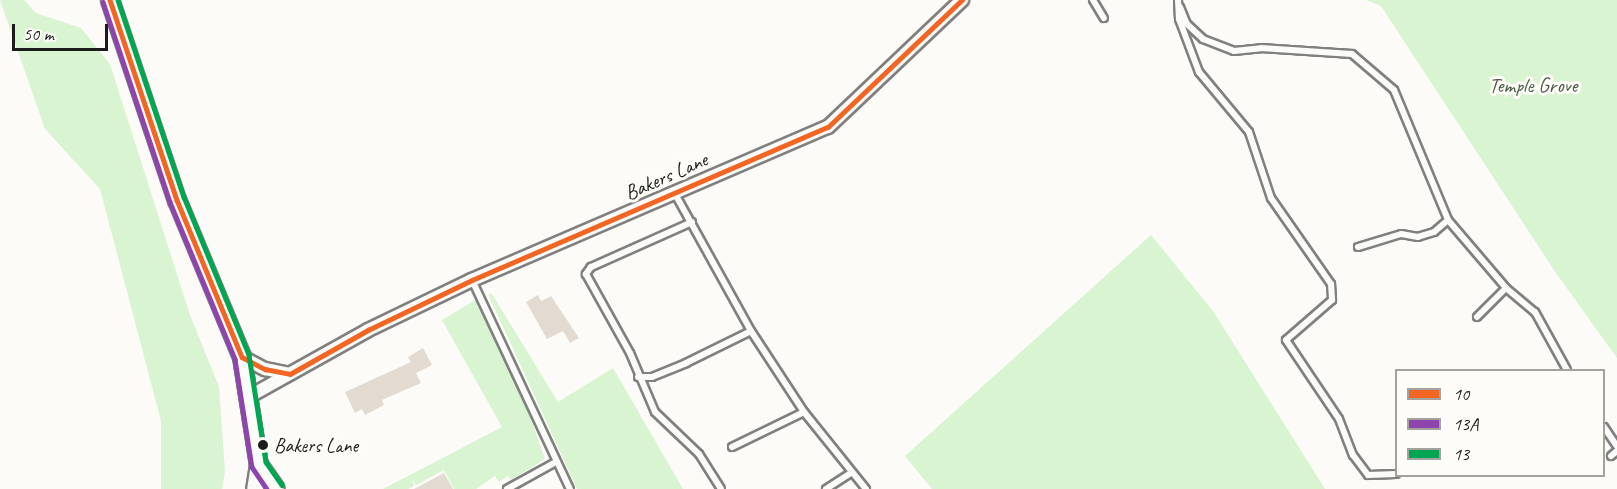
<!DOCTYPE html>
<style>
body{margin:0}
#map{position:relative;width:1617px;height:489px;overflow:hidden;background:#fcfbf8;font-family:Caveat,sans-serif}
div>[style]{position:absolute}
.green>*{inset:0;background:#d8f4d0}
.building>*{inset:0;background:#e3dbd2}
.roads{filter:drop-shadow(2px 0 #81807f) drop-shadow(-2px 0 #81807f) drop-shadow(0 2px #81807f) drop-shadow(0 -2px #81807f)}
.lane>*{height:6px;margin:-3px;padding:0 3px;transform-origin:3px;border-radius:3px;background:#fbfbf9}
.street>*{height:12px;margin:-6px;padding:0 6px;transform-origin:6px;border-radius:6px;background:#fbfbf9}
.secondary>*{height:16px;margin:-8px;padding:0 8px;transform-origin:8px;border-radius:8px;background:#fbfbf9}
.bus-1>*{height:4.5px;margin:-2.25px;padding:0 2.25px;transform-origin:2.25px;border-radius:2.25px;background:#f26522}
.bus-2>*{height:4.5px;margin:-2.25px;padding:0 2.25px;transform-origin:2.25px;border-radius:2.25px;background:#8e44ad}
.bus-3>*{height:4.5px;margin:-2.25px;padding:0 2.25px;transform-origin:2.25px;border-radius:2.25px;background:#00a651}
.dots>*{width:16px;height:16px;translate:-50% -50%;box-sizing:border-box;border:3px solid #fdfcf7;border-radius:50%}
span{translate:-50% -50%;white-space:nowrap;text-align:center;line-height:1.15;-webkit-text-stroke:6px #fdfcf7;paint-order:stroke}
.bus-label{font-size:20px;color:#1c1c1c}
.left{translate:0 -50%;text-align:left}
.park-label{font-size:21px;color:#4b5b48}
.street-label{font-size:21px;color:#1c1c1c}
.legend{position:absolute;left:1395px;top:369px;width:210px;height:108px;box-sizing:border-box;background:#fdfcf7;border:2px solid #a3a29f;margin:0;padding:8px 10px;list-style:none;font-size:18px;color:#1c1c1c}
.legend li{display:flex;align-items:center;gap:12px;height:30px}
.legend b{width:30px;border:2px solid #a3a29f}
.scale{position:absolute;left:12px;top:24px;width:96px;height:27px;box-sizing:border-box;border:3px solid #1c1c1c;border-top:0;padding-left:8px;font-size:18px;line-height:21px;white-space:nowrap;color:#1c1c1c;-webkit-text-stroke:4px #fdfcf7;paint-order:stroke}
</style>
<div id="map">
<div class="green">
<div style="clip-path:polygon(0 0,24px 0,36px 13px,81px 28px,110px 64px,190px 315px,219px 387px,225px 471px,222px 489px,161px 489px,161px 421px,100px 189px,45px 129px)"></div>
<div style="clip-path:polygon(1366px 0,1617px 0,1617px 358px,1556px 273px,1381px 6px)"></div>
<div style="clip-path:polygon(1151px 235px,1213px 311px,1325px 489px,932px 489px,905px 456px)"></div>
<div style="clip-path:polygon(488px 294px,492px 294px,558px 402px,613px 368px,683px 489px,577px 489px)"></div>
<div style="clip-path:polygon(477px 299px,527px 408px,545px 459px,511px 480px,508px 476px,499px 482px,495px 476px,476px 489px,454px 489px,444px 470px,416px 485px,413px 480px,414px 486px,408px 489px,383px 489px,502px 427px,442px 320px)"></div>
</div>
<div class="building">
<div style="clip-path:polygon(538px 295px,541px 301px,551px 296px,579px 338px,570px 343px,563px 331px,547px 339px,526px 302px)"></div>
<div style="clip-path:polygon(423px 348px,432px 365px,416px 373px,421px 383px,382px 400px,384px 405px,365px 415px,362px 409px,355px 413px,345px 392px,411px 362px,408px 357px)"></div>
<div style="clip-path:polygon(444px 473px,453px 489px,414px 489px)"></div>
</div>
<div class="roads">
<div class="lane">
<div style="left:1093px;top:0;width:21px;rotate:59deg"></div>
<div style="left:1178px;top:0;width:19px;rotate:87deg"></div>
<div style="left:1179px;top:19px;width:57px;rotate:69.3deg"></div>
<div style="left:1199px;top:72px;width:78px;rotate:50.2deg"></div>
<div style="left:1249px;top:132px;width:70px;rotate:71.6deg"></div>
<div style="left:1271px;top:198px;width:105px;rotate:55.1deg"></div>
<div style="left:1331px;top:284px;width:16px;rotate:86deg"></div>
<div style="left:1332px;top:300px;width:61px;rotate:139deg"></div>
<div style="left:1286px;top:340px;width:95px;rotate:56.1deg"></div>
<div style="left:1339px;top:419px;width:39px;rotate:69deg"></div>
<div style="left:1353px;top:455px;width:25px;rotate:53deg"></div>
<div style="left:1368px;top:475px;width:28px;rotate:-2deg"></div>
<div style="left:1180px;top:7px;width:18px;rotate:68deg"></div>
<div style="left:1187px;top:24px;width:22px;rotate:43deg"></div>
<div style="left:1203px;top:39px;width:33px;rotate:21deg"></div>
<div style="left:1234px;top:51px;width:27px;rotate:-6deg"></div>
<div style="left:1261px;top:48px;width:91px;rotate:3.8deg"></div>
<div style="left:1352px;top:54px;width:55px;rotate:40.6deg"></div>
<div style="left:1394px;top:90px;width:141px;rotate:67.4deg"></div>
<div style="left:1448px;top:220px;width:18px;rotate:139deg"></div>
<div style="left:1434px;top:232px;width:17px;rotate:163deg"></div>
<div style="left:1418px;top:237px;width:17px;rotate:-170deg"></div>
<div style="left:1401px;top:234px;width:45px;rotate:163.2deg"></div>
<div style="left:1448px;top:220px;width:89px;rotate:49.5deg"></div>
<div style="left:1506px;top:288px;width:41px;rotate:135deg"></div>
<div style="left:692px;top:222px;width:111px;rotate:156deg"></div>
<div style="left:591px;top:267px;width:9px;rotate:126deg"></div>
<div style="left:586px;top:274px;width:90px;rotate:60.9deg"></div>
<div style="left:630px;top:353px;width:64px;rotate:67deg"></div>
<div style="left:655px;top:412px;width:61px;rotate:43.7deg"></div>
<div style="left:699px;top:454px;width:41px;rotate:57.8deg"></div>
<div style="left:472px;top:280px;width:231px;rotate:64.9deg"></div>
<div style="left:1506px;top:288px;width:38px;rotate:40deg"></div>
<div style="left:1535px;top:312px;width:66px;rotate:61.1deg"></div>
<div style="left:751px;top:331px;width:97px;rotate:56.8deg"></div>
<div style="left:804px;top:412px;width:99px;rotate:51.2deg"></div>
<div style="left:638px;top:377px;width:14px"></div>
<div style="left:652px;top:377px;width:37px;rotate:-22deg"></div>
<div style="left:686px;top:363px;width:72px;rotate:-26.2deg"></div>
<div style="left:751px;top:331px;width:157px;rotate:-119deg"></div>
<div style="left:1604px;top:427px;width:23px;rotate:56deg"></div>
<div style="left:732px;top:447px;width:80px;rotate:-25.9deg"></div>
<div style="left:1611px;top:456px;width:8px;rotate:-40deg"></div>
<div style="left:507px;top:489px;width:56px;rotate:-28.9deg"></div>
<div style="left:826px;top:489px;width:30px;rotate:-33deg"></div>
</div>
<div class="street">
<div style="left:242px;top:357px;width:26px;rotate:28deg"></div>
<div style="left:265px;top:369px;width:25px;rotate:11deg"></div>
<div style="left:250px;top:396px;width:135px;rotate:-29.2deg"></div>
<div style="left:368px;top:330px;width:115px;rotate:-25.7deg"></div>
<div style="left:472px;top:280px;width:387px;rotate:-23.3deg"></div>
<div style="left:828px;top:127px;width:185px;rotate:-43.5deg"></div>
</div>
<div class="secondary">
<div style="left:110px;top:0;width:211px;rotate:71.5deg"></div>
<div style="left:177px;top:200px;width:170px;rotate:67.5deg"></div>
<div style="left:242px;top:357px;width:109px;rotate:81.1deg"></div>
<div style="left:259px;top:465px;width:24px;rotate:99deg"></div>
<div style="left:259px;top:465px;width:29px;rotate:55deg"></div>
</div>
</div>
<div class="bus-1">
<div style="left:110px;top:0;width:211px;rotate:71.5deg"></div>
<div style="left:177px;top:200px;width:170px;rotate:67.5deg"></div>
<div style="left:242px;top:357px;width:26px;rotate:28deg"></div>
<div style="left:265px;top:369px;width:25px;rotate:11deg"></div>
<div style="left:290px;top:374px;width:90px;rotate:-29.4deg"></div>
<div style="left:368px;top:330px;width:115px;rotate:-25.7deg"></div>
<div style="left:472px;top:280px;width:387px;rotate:-23.3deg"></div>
<div style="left:828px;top:127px;width:185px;rotate:-43.5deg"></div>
</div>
<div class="bus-2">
<div style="left:103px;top:2px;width:211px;rotate:71.5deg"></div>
<div style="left:170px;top:202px;width:170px;rotate:67.5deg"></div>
<div style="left:235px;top:359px;width:109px;rotate:81.1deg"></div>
<div style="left:252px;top:467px;width:27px;rotate:56deg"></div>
</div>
<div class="bus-3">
<div style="left:118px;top:0;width:208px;rotate:71.5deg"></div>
<div style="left:184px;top:197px;width:171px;rotate:67.6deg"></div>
<div style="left:249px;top:355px;width:108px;rotate:81deg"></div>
<div style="left:266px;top:462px;width:28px;rotate:55deg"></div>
</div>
<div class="dots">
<div style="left:263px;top:445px;background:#1c1c1c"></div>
</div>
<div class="bus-label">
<span class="left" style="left:274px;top:445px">Bakers Lane</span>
</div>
<div class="park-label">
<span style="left:1533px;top:85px">Temple Grove</span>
</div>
<div class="street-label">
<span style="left:666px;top:176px;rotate:-24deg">Bakers Lane</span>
</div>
<ul class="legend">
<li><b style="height:8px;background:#f26522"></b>10</li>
<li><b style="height:8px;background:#8e44ad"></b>13A</li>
<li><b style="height:8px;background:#00a651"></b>13</li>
</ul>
<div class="scale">50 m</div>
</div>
